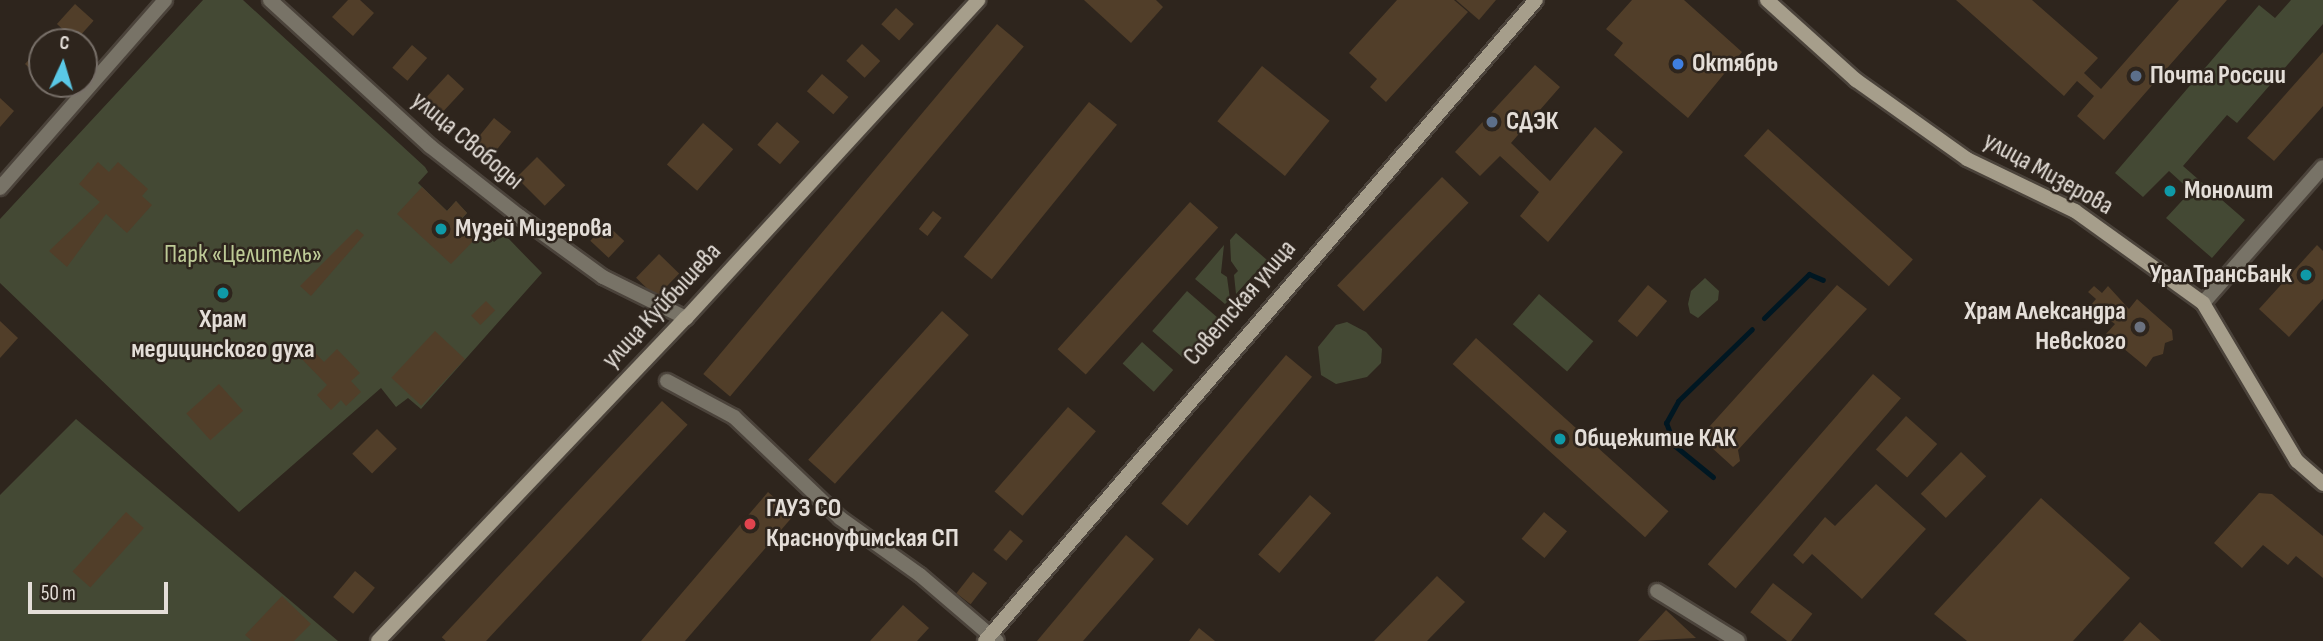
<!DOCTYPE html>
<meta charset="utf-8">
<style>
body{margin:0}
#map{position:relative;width:2323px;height:641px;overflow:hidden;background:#2e251d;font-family:"Sofia Sans Condensed",sans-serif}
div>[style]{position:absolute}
.green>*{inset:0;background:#444934;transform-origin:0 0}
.stream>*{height:5px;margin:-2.5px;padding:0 2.5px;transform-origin:2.5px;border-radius:2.5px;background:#001722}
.building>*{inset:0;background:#513e29;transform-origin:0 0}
.roads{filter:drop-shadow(2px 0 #4b433b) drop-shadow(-2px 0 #4b433b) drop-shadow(0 2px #4b433b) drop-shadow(0 -2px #4b433b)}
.minor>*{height:14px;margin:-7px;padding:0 7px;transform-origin:7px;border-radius:7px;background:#787367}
.tertiary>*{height:14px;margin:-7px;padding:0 7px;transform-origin:7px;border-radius:7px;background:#787367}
.secondary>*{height:14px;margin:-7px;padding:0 7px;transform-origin:7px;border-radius:7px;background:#a69e8b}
.dots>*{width:19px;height:19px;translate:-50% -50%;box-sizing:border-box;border:4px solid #2e251d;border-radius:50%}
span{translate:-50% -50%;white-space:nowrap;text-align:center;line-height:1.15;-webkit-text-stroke:5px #2e251d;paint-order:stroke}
.poi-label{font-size:26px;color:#e4ded8;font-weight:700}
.left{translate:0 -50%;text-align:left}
.right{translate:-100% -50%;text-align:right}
.street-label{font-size:26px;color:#e4ded8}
.park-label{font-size:26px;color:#bdca96}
.north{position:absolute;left:28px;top:28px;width:70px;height:70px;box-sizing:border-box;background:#2e251d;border:2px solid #776f68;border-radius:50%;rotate:4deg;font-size:19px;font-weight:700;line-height:28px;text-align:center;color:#e4ded8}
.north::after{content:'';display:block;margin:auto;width:24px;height:32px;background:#5ac8e6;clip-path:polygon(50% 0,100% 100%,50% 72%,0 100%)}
.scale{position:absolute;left:28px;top:582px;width:140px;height:32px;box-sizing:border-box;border:4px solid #e4ded8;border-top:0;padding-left:9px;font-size:21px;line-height:24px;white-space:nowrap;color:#e4ded8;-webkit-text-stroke:5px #2e251d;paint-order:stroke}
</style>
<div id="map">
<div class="green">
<div style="clip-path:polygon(203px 0,243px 0,425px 167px,428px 172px,418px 183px,447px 211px,456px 201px,467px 213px,459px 222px,476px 237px,484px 231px,494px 242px,504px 234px,542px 273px,421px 409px,408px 398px,396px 407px,381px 388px,239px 512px,0 283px,0 219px)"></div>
<div style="clip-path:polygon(2291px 0,2323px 0,2323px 24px,2237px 123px,2227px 115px,2183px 166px,2245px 220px,2212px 258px,2166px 218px,2191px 191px,2169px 171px,2143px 197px,2115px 173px,2259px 5px,2275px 18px)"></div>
<div style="clip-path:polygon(1236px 233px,1267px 260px,1236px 294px,1234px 275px,1238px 271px,1231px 261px,1230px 240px)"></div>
<div style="clip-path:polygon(1224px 245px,1221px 273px,1227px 277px,1230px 299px,1225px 304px,1195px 279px)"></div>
<div style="clip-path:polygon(1705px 278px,1719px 291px,1718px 300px,1698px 318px,1690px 313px,1688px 304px,1691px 291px)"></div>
<div style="left:1187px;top:291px;width:41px;height:53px;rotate:41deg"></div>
<div style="left:1539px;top:294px;width:72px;height:40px;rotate:41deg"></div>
<div style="clip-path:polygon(1347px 322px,1366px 332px,1382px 349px,1381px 363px,1367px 377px,1336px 384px,1321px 375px,1318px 347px,1336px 325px)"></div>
<div style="left:1142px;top:342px;width:42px;height:29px;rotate:42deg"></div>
<div style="clip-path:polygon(76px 419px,338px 641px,0 641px,0 495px)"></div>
</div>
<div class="stream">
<div style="left:1764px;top:318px;width:63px;rotate:-44.4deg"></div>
<div style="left:1809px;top:274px;width:15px;rotate:23deg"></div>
<div style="left:1713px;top:477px;width:49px;rotate:-140.8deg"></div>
<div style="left:1675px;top:446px;width:25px;rotate:-111deg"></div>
<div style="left:1666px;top:423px;width:25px;rotate:-61deg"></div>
<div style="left:1678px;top:401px;width:103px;rotate:-44.2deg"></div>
</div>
<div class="building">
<div style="clip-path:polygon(348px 0,360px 0,374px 13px,353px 36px,332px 17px)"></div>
<div style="clip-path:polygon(1084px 0,1156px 0,1163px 7px,1131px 43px)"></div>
<div style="clip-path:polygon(1397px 0,1454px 0,1468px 12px,1386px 102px,1370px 87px,1377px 79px,1349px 53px)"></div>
<div style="clip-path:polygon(1456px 0,1496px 0,1479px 20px)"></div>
<div style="clip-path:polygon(1632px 0,1684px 0,1742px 52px,1688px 118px,1614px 55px,1623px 43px,1606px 29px)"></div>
<div style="clip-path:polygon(1956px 0,2032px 0,2098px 58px,2084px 73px,2101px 89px,2179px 0,2227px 0,2104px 140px,2077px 116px,2094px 96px,2077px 81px,2064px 96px)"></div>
<div style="left:75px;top:4px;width:25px;height:27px;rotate:42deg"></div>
<div style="left:896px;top:8px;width:24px;height:22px;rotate:42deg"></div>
<div style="left:997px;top:24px;width:35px;height:457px;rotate:40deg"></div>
<div style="left:862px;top:44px;width:25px;height:23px;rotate:43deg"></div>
<div style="clip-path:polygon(42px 45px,42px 79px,25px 64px)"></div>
<div style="left:412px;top:45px;width:20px;height:30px;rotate:41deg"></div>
<div style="clip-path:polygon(2323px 52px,2323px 106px,2274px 161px,2247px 138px)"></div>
<div style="clip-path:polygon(1535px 65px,1560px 87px,1511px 143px,1550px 181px,1595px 127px,1623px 152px,1548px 242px,1520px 216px,1539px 192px,1500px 156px,1480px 176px,1455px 152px)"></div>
<div style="left:1262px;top:66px;width:87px;height:71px;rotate:39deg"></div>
<div style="left:448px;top:74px;width:22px;height:33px;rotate:43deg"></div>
<div style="left:822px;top:74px;width:35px;height:23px;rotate:41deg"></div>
<div style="clip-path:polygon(0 98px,14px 111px,0 127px)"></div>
<div style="left:1089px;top:102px;width:36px;height:199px;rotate:39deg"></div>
<div style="left:494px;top:118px;width:22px;height:29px;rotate:39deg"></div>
<div style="left:777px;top:122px;width:30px;height:30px;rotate:41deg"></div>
<div style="left:703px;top:123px;width:40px;height:55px;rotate:41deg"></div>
<div style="left:1768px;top:129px;width:195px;height:36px;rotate:42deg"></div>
<div style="left:537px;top:157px;width:40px;height:29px;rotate:45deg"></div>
<div style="clip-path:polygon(98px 162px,109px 172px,118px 162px,148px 189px,142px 196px,152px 205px,127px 233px,106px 214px,67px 267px,49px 251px,100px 202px,79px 184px)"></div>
<div style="left:1442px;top:177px;width:37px;height:151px;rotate:44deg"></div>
<div style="clip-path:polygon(422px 187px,447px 211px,456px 201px,467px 213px,458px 222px,477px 237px,451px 264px,397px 214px)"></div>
<div style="left:1190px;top:202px;width:38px;height:198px;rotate:42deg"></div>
<div style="left:933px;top:211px;width:11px;height:23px;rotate:38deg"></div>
<div style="left:606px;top:224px;width:25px;height:23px;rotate:43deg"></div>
<div style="clip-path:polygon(357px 229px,364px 235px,311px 296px,300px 286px)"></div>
<div style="clip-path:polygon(2317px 245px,2323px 251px,2323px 299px,2289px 337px,2259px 309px)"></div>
<div style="left:659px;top:254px;width:28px;height:33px;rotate:44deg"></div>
<div style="left:1648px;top:285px;width:25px;height:47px;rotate:40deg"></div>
<div style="clip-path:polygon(1837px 285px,1867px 309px,1738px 450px,1740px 461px,1733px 467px,1700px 437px)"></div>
<div style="clip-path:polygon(2094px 286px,2102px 293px,2108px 286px,2129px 309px,2137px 299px,2172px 330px,2173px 340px,2165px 343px,2163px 354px,2153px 357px,2146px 367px,2106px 334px,2115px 324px,2090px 306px,2096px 299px,2088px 292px)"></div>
<div style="left:486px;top:301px;width:13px;height:21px;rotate:45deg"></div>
<div style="left:942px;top:311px;width:36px;height:200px;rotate:42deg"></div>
<div style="clip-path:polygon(0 321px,18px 338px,0 358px)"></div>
<div style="left:435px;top:331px;width:41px;height:64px;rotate:43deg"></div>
<div style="left:1476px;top:338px;width:259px;height:35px;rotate:42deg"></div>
<div style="clip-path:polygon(307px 344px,324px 362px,337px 349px,360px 373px,351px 381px,361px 392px,346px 406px,341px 400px,331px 410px,317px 395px,327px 385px,297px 354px)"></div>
<div style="left:1286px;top:355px;width:34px;height:194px;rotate:40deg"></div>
<div style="left:1873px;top:374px;width:37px;height:252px;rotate:41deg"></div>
<div style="left:219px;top:384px;width:36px;height:44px;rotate:48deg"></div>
<div style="left:662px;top:401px;width:35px;height:323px;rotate:43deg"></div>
<div style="left:1068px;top:407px;width:37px;height:112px;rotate:41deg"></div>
<div style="left:1906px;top:416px;width:42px;height:45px;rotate:42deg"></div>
<div style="left:377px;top:429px;width:28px;height:35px;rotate:45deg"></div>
<div style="left:1961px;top:452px;width:35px;height:58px;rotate:44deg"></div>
<div style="clip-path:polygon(1876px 484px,1926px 529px,1862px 599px,1812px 554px,1803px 564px,1793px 555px,1825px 517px,1835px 526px)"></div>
<div style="clip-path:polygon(768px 492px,794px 515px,685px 641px,641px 641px)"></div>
<div style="clip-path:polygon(2259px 493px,2272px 494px,2323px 536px,2323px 578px,2296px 556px,2288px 565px,2263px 545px,2242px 568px,2214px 543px)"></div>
<div style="left:1310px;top:495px;width:28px;height:79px;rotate:41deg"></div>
<div style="clip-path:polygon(2041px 498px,2130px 578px,2073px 641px,1967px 641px,1934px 614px)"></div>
<div style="left:126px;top:512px;width:24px;height:80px;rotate:42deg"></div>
<div style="left:1544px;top:512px;width:30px;height:35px;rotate:40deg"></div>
<div style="left:1010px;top:530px;width:17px;height:26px;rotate:40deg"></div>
<div style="clip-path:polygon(1126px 535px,1154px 559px,1083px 641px,1037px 641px)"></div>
<div style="left:355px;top:571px;width:26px;height:34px;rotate:40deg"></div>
<div style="left:973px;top:572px;width:18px;height:27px;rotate:38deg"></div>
<div style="clip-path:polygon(1437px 576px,1465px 602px,1427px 641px,1374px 641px)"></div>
<div style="left:1773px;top:583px;width:50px;height:37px;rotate:38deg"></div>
<div style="clip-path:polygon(282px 596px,311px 624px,294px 641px,252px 641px,245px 635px)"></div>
<div style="clip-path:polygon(903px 605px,929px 628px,917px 641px,870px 641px)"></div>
<div style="clip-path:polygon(1666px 610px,1696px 638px,1638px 641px)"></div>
<div style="clip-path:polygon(2140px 622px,2161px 641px,2123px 641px)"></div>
<div style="clip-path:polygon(1199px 628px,1215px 641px,1189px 641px)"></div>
</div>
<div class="roads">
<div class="minor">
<div style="left:270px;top:0;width:217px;rotate:42.4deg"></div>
<div style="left:430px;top:146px;width:113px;rotate:38.2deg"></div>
<div style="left:519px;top:216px;width:104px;rotate:36deg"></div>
<div style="left:603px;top:277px;width:93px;rotate:26.3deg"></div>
<div style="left:2203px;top:303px;width:181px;rotate:-48.6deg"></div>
<div style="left:667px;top:381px;width:76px;rotate:28.2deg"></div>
<div style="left:734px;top:417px;width:146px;rotate:43.6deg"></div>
<div style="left:840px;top:518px;width:98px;rotate:35.5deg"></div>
<div style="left:920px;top:575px;width:101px;rotate:40.6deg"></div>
<div style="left:1657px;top:591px;width:95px;rotate:31.7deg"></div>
</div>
<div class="tertiary">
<div style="left:0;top:188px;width:250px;rotate:-48.7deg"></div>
</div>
<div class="secondary">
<div style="left:1767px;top:0;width:120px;rotate:42deg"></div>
<div style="left:1856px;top:80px;width:136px;rotate:35.4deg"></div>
<div style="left:1967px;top:159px;width:120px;rotate:25.7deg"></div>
<div style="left:2075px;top:211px;width:158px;rotate:35.7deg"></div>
<div style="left:2203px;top:303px;width:184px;rotate:59.3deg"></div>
<div style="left:2297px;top:461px;width:35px;rotate:41deg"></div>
<div style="left:378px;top:641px;width:446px;rotate:-46.4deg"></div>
<div style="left:686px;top:318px;width:432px;rotate:-47.4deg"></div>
<div style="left:985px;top:641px;width:845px;rotate:-49.32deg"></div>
</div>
</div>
<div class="dots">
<div style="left:1678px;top:64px;background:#3f7fe0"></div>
<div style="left:2136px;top:76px;background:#5c6f8a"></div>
<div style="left:1492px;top:122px;background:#5c6f8a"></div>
<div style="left:2170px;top:191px;background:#0f9aa8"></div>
<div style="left:441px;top:229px;background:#0f9aa8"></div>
<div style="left:2306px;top:275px;background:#0f9aa8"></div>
<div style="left:223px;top:293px;background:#0f9aa8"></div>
<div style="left:2140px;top:327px;background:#6b7280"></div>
<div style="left:1560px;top:439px;background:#0f9aa8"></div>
<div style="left:750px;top:524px;background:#e0444e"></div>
</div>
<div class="poi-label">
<span class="left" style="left:1692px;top:64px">Октябрь</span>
<span class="left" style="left:2150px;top:76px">Почта России</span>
<span class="left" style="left:1506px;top:122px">СДЭК</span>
<span class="left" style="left:2184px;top:191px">Монолит</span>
<span class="left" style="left:455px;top:229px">Музей Мизерова</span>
<span class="right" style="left:2292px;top:275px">УралТрансБанк</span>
<span class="right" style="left:2126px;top:327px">Храм Александра<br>Невского</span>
<span style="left:223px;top:335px">Храм<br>медицинского духа</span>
<span class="left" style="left:1574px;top:439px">Общежитие КАК</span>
<span class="left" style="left:766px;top:524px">ГАУЗ СО<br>Красноуфимская СП</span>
</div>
<div class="street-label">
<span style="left:467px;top:141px;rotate:40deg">улица Свободы</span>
<span style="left:2048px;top:174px;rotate:29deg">улица Мизерова</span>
<span style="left:1240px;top:303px;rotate:-49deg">Советская улица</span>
<span style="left:662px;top:306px;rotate:-47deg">улица Куйбышева</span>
</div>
<div class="park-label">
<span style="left:243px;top:255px">Парк «Целитель»</span>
</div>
<div class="north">С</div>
<div class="scale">50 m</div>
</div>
